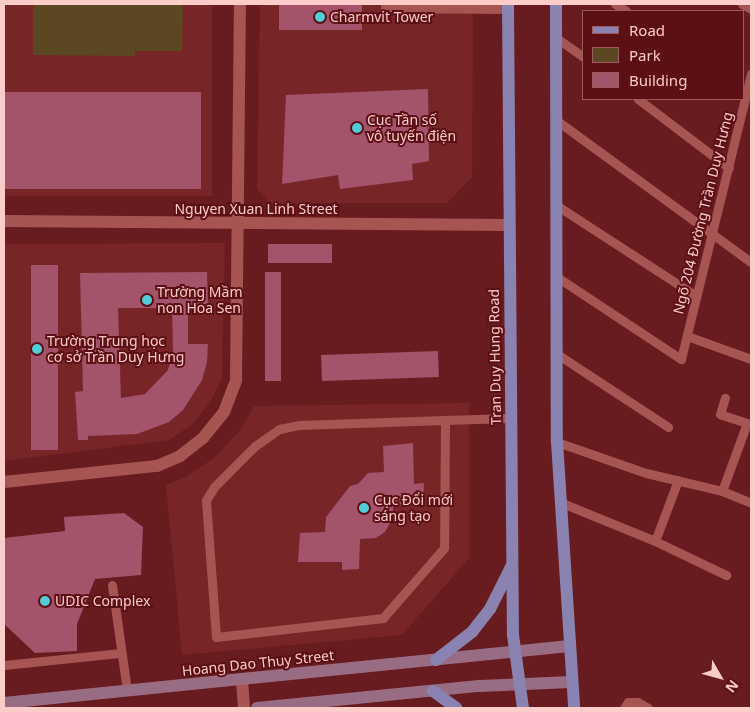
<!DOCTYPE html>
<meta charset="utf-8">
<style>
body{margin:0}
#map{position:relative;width:755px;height:712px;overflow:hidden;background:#681c1f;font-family:"Noto Sans",sans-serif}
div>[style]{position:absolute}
.built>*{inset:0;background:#782528;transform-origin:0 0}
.green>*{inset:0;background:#5b4721}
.building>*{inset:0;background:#a3536a;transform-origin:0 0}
.lane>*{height:9px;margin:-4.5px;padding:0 4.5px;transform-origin:4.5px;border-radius:4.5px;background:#a65553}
.street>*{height:12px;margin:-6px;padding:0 6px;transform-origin:6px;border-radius:6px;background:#a65553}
.secondary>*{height:12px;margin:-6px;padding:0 6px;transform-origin:6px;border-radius:6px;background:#986c82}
.primary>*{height:12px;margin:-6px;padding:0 6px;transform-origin:6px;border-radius:6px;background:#8a82b0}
.dots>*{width:14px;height:14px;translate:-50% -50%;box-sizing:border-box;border:2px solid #5c1015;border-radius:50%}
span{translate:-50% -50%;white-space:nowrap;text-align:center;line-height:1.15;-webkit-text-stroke:4px #5c1015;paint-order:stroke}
.poi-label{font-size:14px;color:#fcccc9}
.left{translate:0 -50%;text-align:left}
.street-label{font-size:14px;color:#fcccc9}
.frame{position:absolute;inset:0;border:5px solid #fcccc9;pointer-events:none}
.legend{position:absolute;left:582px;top:10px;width:162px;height:90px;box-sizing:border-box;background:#5c1015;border:1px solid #9c5b5d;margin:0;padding:6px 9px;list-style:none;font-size:15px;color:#fcccc9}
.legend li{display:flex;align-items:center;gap:10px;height:25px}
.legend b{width:25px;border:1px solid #9c5b5d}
.north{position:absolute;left:695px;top:652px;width:50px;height:50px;-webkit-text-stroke:4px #5c1015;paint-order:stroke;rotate:128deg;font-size:14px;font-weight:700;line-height:20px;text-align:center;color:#fcccc9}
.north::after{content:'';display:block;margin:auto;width:18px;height:22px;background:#fcccc9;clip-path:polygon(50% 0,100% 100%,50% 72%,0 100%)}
</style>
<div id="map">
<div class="built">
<div style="left:4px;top:4px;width:208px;height:192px"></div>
<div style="clip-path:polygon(260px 4px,473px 4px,472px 177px,447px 203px,270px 203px,257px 189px)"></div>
<div style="clip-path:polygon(225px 243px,222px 378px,211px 401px,193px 424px,169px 440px,4px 461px,4px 244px)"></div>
<div style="clip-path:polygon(469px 403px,469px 558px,402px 635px,182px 655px,166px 485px,184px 478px,214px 458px,242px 428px,254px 406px)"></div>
</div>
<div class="green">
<div style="clip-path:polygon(33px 4px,183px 4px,182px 51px,135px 51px,135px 56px,33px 55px)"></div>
</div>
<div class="building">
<div style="left:279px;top:4px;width:83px;height:26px"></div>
<div style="clip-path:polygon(428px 89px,429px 161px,412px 164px,413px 180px,340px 189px,338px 175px,282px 184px,286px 95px)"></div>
<div style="left:4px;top:92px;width:197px;height:97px"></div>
<div style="left:332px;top:244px;width:19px;height:64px;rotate:90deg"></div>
<div style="left:58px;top:265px;width:185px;height:27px;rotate:90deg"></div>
<div style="clip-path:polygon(evenodd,207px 272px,208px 307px,188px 307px,188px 344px,208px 344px,207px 362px,202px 380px,183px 410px,169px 422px,137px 434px,88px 436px,88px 440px,78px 440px,75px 392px,83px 391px,80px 273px,207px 272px,118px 308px,172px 308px,173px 352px,168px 370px,145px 394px,121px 398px,118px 308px)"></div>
<div style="left:265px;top:272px;width:16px;height:109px"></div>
<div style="left:438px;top:351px;width:26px;height:117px;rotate:88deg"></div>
<div style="clip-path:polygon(413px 443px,414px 484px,424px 483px,423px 503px,393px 505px,393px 518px,385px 532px,376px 538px,360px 539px,359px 569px,342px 570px,342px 562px,298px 562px,300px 533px,325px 532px,326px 517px,350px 486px,358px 484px,368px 473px,384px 472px,383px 446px)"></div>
<div style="clip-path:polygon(124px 513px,143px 527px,141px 575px,95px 579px,77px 624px,77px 651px,35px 653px,4px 624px,4px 538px,65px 531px,64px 517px)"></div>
</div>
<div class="lane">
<div style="left:385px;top:4px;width:4px;rotate:90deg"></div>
<div style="left:385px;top:8px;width:123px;rotate:0.5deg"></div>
<div style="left:615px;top:4px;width:13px;rotate:32deg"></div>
<div style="left:742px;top:4px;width:10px;rotate:29deg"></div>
<div style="left:555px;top:37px;width:35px;rotate:35deg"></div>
<div style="left:638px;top:99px;width:114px;rotate:37.2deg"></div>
<div style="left:556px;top:120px;width:241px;rotate:36.1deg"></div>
<div style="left:556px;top:205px;width:167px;rotate:33deg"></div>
<div style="left:557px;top:277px;width:149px;rotate:33.5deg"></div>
<div style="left:681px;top:359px;width:294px;rotate:-76.2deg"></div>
<div style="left:687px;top:336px;width:68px;rotate:19.8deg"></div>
<div style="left:557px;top:354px;width:133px;rotate:33.3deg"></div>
<div style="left:445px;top:420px;width:128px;rotate:90.4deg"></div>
<div style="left:444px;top:548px;width:93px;rotate:131.1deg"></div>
<div style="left:383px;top:618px;width:168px;rotate:173.5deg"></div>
<div style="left:216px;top:637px;width:137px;rotate:-94.2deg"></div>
<div style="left:206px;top:500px;width:15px;rotate:-58deg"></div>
<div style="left:214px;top:487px;width:58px;rotate:-45deg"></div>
<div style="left:255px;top:446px;width:29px;rotate:-35deg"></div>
<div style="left:279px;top:429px;width:20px;rotate:-11deg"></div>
<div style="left:299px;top:425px;width:146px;rotate:-2deg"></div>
<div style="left:445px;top:420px;width:66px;rotate:-1.7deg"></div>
<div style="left:557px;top:442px;width:94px;rotate:19.2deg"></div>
<div style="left:646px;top:473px;width:78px;rotate:13.3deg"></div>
<div style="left:722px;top:491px;width:31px;rotate:22deg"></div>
<div style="left:722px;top:491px;width:72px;rotate:-69.8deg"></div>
<div style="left:747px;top:423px;width:28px;rotate:-162deg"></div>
<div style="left:720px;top:414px;width:17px;rotate:-73deg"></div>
<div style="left:562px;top:503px;width:100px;rotate:22.2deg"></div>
<div style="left:655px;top:541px;width:79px;rotate:25.6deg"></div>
<div style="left:655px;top:541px;width:65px;rotate:-69.3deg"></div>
<div style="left:112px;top:585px;width:107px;rotate:81.9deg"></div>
<div style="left:4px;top:665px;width:118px;rotate:-5.9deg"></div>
<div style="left:624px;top:708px;width:7px;rotate:-56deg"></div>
<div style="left:628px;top:702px;width:10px"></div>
<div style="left:638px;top:702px;width:12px;rotate:31deg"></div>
</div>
<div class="street">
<div style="left:4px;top:221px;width:504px;rotate:0.45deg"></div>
<div style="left:4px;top:482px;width:154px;rotate:-6deg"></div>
<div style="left:157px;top:466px;width:25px;rotate:-23deg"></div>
<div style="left:180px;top:456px;width:29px;rotate:-38deg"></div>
<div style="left:203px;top:438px;width:33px;rotate:-51deg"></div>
<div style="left:224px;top:412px;width:34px;rotate:-69deg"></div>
<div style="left:236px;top:380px;width:376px;rotate:-89.4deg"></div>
<div style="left:242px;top:680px;width:28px;rotate:86deg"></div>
</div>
<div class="secondary">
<div style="left:4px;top:703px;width:568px;rotate:-5.76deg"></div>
<div style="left:257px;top:708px;width:223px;rotate:-5.7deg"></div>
<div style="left:479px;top:686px;width:92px;rotate:-2.5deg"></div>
</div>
<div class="primary">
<div style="left:508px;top:4px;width:631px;rotate:89.55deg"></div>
<div style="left:513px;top:635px;width:74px;rotate:82.2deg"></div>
<div style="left:556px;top:4px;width:438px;rotate:89.9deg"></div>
<div style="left:557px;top:442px;width:267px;rotate:86.3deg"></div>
<div style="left:436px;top:660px;width:46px;rotate:-37.9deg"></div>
<div style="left:472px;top:632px;width:29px;rotate:-52deg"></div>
<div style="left:490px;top:609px;width:49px;rotate:-63.4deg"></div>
<div style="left:433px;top:691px;width:29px;rotate:36deg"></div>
</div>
<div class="dots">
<div style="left:320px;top:17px;background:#52ccd6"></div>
<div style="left:357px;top:128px;background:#52ccd6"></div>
<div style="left:147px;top:300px;background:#52ccd6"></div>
<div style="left:37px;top:349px;background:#52ccd6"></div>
<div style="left:364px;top:508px;background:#52ccd6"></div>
<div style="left:45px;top:601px;background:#52ccd6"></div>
</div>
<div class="poi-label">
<span class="left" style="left:330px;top:17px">Charmvit Tower</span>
<span class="left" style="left:367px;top:128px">Cục Tần số<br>vô tuyến điện</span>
<span class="left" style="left:157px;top:300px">Trường Mầm<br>non Hoa Sen</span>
<span class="left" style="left:47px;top:349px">Trường Trung học<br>cơ sở Trần Duy Hưng</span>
<span class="left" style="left:374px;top:508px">Cục Đổi mới<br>sáng tạo</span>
<span class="left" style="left:55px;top:601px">UDIC Complex</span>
</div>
<div class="street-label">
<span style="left:256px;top:209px">Nguyen Xuan Linh Street</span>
<span style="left:703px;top:213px;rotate:-76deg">Ngõ 204 Đường Trần Duy Hưng</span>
<span style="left:495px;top:357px;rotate:-91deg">Tran Duy Hung Road</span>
<span style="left:258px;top:663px;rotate:-6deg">Hoang Dao Thuy Street</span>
</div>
<div class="frame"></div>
<ul class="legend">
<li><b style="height:6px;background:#8a82b0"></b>Road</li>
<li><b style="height:14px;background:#5b4721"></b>Park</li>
<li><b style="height:14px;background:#a3536a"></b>Building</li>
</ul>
<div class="north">N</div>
</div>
